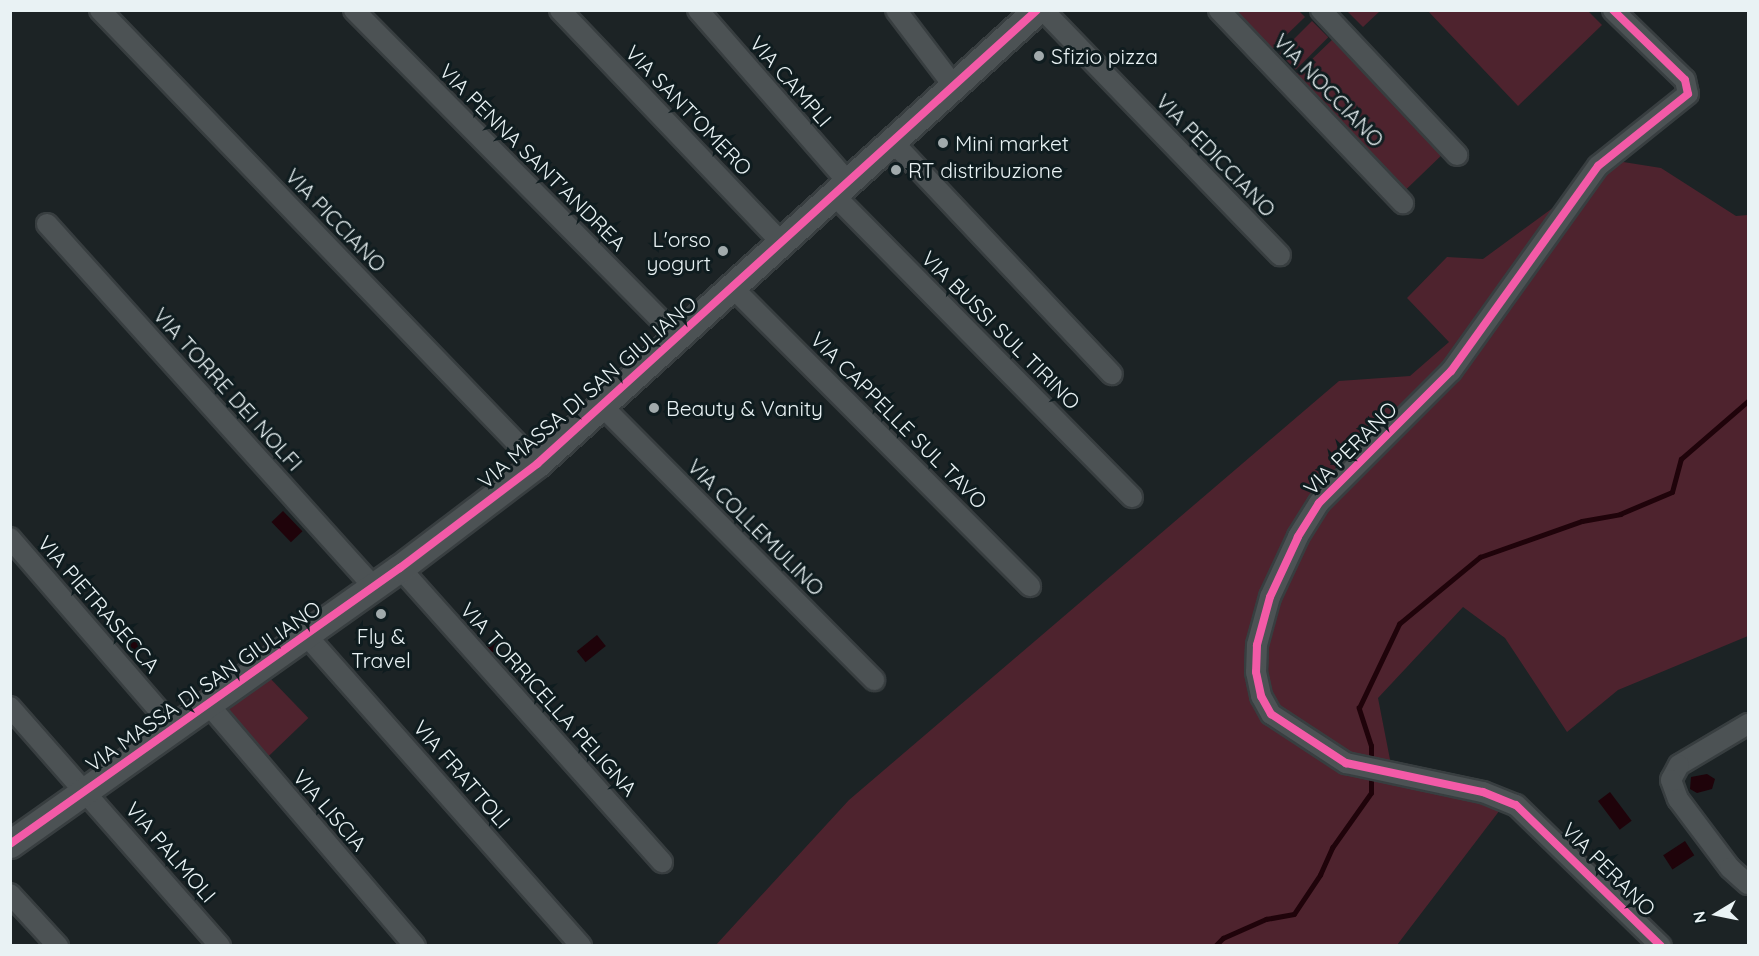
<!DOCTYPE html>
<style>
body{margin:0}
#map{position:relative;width:1759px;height:956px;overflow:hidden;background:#1c2325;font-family:Quicksand,sans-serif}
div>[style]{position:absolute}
.green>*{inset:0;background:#4e232e;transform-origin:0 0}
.water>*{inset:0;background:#1f030a;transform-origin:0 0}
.round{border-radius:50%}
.stream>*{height:4.5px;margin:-2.25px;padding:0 2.25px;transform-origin:2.25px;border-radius:2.25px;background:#1f030a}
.roads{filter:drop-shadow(2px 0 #383e40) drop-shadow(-2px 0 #383e40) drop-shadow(0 2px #383e40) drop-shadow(0 -2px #383e40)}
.street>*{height:20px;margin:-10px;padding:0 10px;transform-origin:10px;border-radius:10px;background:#4c5254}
.secondary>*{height:27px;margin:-13.5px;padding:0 13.5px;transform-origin:13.5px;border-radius:13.5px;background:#4c5254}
.cycleway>*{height:8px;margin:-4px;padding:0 4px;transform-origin:4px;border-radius:4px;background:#f35aa7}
.dots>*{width:16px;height:16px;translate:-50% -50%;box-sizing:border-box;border:3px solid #0f1c1f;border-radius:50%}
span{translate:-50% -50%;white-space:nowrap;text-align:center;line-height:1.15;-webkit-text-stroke:6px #0f1c1f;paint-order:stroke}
.poi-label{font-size:21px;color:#e9f2f4}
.left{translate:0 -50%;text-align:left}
.right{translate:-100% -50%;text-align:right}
.street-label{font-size:21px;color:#e9f2f4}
.frame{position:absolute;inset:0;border:12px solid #e9f2f4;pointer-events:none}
.north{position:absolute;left:1687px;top:884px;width:60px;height:60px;-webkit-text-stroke:4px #0f1c1f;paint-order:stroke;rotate:260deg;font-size:16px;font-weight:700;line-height:24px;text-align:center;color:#e9f2f4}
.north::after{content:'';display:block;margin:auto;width:21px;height:27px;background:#e9f2f4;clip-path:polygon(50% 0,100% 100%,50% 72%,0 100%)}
</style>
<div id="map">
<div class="green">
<div style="clip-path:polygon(1232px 11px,1299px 11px,1305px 17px,1271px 50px)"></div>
<div style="clip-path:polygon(1347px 11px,1380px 11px,1363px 27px)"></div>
<div style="clip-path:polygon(1428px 11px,1588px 11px,1602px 25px,1518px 106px)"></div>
<div style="left:1312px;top:21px;width:23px;height:46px;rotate:45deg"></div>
<div style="left:1335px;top:37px;width:159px;height:57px;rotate:46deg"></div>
<div style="clip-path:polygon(1617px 161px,1661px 168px,1736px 216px,1748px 215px,1748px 636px,1618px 690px,1567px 732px,1505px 638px,1463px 607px,1378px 698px,1394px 780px,1503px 806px,1397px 945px,715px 946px,849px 800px,1339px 381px,1410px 376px,1449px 342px,1407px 298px,1447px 257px,1483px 259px)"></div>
<div style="left:266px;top:674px;width:61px;height:59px;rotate:46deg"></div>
</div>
<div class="water">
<div style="left:283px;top:511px;width:28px;height:16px;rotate:46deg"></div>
<div style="left:122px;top:625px;width:33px;height:12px;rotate:47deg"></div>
<div style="left:597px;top:635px;width:14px;height:26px;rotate:51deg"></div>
<div class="round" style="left:486px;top:638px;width:14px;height:14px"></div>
<div style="clip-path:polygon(1707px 774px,1715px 779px,1712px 789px,1697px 793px,1690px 789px,1691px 777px)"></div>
<div style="left:1610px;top:792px;width:36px;height:15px;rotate:53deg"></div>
<div style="left:1685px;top:841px;width:17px;height:26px;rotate:57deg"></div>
</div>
<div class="stream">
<div style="left:1371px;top:764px;width:18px;rotate:-90deg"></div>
<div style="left:1371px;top:746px;width:40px;rotate:-108deg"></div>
<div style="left:1359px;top:708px;width:93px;rotate:-64.5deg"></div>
<div style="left:1399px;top:624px;width:105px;rotate:-39.6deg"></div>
<div style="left:1480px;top:557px;width:108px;rotate:-19.4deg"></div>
<div style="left:1582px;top:521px;width:39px;rotate:-10deg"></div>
<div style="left:1620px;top:514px;width:56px;rotate:-22.9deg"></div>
<div style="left:1672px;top:492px;width:34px;rotate:-75deg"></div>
<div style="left:1681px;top:459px;width:89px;rotate:-40.9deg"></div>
<div style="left:1215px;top:946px;width:11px;rotate:-45deg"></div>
<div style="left:1223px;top:938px;width:47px;rotate:-23.8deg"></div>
<div style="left:1266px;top:919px;width:28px;rotate:-10deg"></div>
<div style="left:1294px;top:914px;width:47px;rotate:-56.3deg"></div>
<div style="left:1320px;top:875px;width:30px;rotate:-66deg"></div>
<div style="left:1332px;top:848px;width:67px;rotate:-54.7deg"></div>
<div style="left:1371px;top:793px;width:21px;rotate:-90deg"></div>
</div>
<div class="roads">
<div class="street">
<div style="left:100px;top:10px;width:630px;rotate:46.09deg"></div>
<div style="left:354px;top:10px;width:460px;rotate:45.3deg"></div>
<div style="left:560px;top:10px;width:323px;rotate:46.4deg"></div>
<div style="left:698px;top:10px;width:230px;rotate:48.9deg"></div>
<div style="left:896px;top:10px;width:96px;rotate:52.7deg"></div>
<div style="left:1043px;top:10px;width:341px;rotate:46deg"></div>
<div style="left:1219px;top:10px;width:267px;rotate:46.4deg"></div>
<div style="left:1321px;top:10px;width:199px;rotate:46.8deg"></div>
<div style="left:1613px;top:10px;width:100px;rotate:44.2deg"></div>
<div style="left:1685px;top:80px;width:14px;rotate:78deg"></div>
<div style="left:1688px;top:94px;width:115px;rotate:141.3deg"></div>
<div style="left:1598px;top:166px;width:252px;rotate:125.6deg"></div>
<div style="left:1451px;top:371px;width:187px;rotate:135deg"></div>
<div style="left:1319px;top:503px;width:40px;rotate:122deg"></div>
<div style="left:1298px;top:537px;width:66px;rotate:115deg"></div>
<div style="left:1270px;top:597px;width:50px;rotate:105.2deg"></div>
<div style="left:1257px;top:645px;width:27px;rotate:92deg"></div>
<div style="left:1256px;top:672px;width:25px;rotate:78deg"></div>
<div style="left:1261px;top:696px;width:21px;rotate:61deg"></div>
<div style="left:1271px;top:714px;width:90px;rotate:33.2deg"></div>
<div style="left:1346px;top:763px;width:140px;rotate:12deg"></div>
<div style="left:1483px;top:792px;width:35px;rotate:22deg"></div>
<div style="left:1516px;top:805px;width:202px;rotate:44.2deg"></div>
<div style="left:893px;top:142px;width:319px;rotate:46.7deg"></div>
<div style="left:835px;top:196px;width:423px;rotate:45.4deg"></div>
<div style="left:47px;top:224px;width:489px;rotate:48deg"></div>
<div style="left:733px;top:288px;width:421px;rotate:45.1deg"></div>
<div style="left:603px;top:407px;width:385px;rotate:45.2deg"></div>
<div style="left:10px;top:538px;width:252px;rotate:49.2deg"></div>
<div style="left:400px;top:568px;width:394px;rotate:48.3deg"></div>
<div style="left:306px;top:635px;width:415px;rotate:48.5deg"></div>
<div style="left:209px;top:705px;width:317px;rotate:49.5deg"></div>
<div style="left:10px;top:707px;width:318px;rotate:48.7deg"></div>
<div style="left:1748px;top:724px;width:80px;rotate:149.3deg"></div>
<div style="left:1679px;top:765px;width:17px;rotate:118deg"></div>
<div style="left:1671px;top:780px;width:20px;rotate:70deg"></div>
<div style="left:1678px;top:799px;width:86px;rotate:53deg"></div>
<div style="left:1730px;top:868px;width:24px;rotate:42deg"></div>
<div style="left:10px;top:894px;width:71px;rotate:47.3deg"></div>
</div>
<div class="secondary">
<div style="left:10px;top:844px;width:478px;rotate:-35.3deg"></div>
<div style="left:400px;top:568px;width:172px;rotate:-37.2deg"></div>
<div style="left:537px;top:464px;width:675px;rotate:-42.24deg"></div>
</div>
</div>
<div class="cycleway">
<div style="left:1613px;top:10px;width:100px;rotate:44.2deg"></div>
<div style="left:1685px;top:80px;width:14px;rotate:78deg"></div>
<div style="left:1688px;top:94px;width:115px;rotate:141.3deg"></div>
<div style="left:1598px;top:166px;width:252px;rotate:125.6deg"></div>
<div style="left:1451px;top:371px;width:187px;rotate:135deg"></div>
<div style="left:1319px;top:503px;width:40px;rotate:122deg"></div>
<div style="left:1298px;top:537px;width:66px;rotate:115deg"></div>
<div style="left:1270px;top:597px;width:50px;rotate:105.2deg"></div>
<div style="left:1257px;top:645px;width:27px;rotate:92deg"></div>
<div style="left:1256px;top:672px;width:25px;rotate:78deg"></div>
<div style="left:1261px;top:696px;width:21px;rotate:61deg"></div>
<div style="left:1271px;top:714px;width:90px;rotate:33.2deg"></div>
<div style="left:1346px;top:763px;width:140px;rotate:12deg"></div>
<div style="left:1483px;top:792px;width:35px;rotate:22deg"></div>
<div style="left:1516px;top:805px;width:202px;rotate:44.2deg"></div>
<div style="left:10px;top:844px;width:478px;rotate:-35.3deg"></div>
<div style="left:400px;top:568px;width:172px;rotate:-37.2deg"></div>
<div style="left:537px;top:464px;width:675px;rotate:-42.24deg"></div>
</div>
<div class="dots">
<div style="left:1039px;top:56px;background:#a1aaac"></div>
<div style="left:943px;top:143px;background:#a1aaac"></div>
<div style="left:896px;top:170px;background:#a1aaac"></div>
<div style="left:723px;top:251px;background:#a1aaac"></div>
<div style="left:654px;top:408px;background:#a1aaac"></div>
<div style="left:381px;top:614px;background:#a1aaac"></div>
</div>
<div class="poi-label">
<span class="left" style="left:1051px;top:56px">Sfizio pizza</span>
<span class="left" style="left:955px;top:143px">Mini market</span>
<span class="left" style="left:908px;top:170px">RT distribuzione</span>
<span class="right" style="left:711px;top:251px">L'orso<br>yogurt</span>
<span class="left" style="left:666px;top:408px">Beauty &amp; Vanity</span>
<span style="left:381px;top:648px">Fly &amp;<br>Travel</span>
</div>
<div class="street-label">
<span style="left:791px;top:81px;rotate:49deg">VIA CAMPLI</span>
<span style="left:1329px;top:90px;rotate:46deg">VIA NOCCIANO</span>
<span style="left:689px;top:110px;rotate:46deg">VIA SANT'OMERO</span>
<span style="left:1216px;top:155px;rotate:46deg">VIA PEDICCIANO</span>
<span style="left:533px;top:157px;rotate:45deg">VIA PENNA SANT'ANDREA</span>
<span style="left:336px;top:220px;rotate:46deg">VIA PICCIANO</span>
<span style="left:1001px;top:330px;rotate:45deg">VIA BUSSI SUL TIRINO</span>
<span style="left:228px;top:389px;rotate:48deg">VIA TORRE DEI NOLFI</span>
<span style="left:587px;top:392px;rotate:-41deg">VIA MASSA DI SAN GIULIANO</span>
<span style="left:899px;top:420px;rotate:45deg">VIA CAPPELLE SUL TAVO</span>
<span style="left:1350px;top:448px;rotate:-45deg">VIA PERANO</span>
<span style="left:756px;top:527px;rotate:45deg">VIA COLLEMULINO</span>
<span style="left:99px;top:604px;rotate:49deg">VIA PIETRASECCA</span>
<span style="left:203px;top:686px;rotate:-35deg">VIA MASSA DI SAN GIULIANO</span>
<span style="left:549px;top:699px;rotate:48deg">VIA TORRICELLA PELIGNA</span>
<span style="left:462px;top:774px;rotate:49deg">VIA FRATTOLI</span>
<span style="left:330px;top:810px;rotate:49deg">VIA LISCIA</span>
<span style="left:171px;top:852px;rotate:49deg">VIA PALMOLI</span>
<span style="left:1609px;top:869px;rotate:45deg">VIA PERANO</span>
</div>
<div class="frame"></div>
<div class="north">N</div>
</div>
